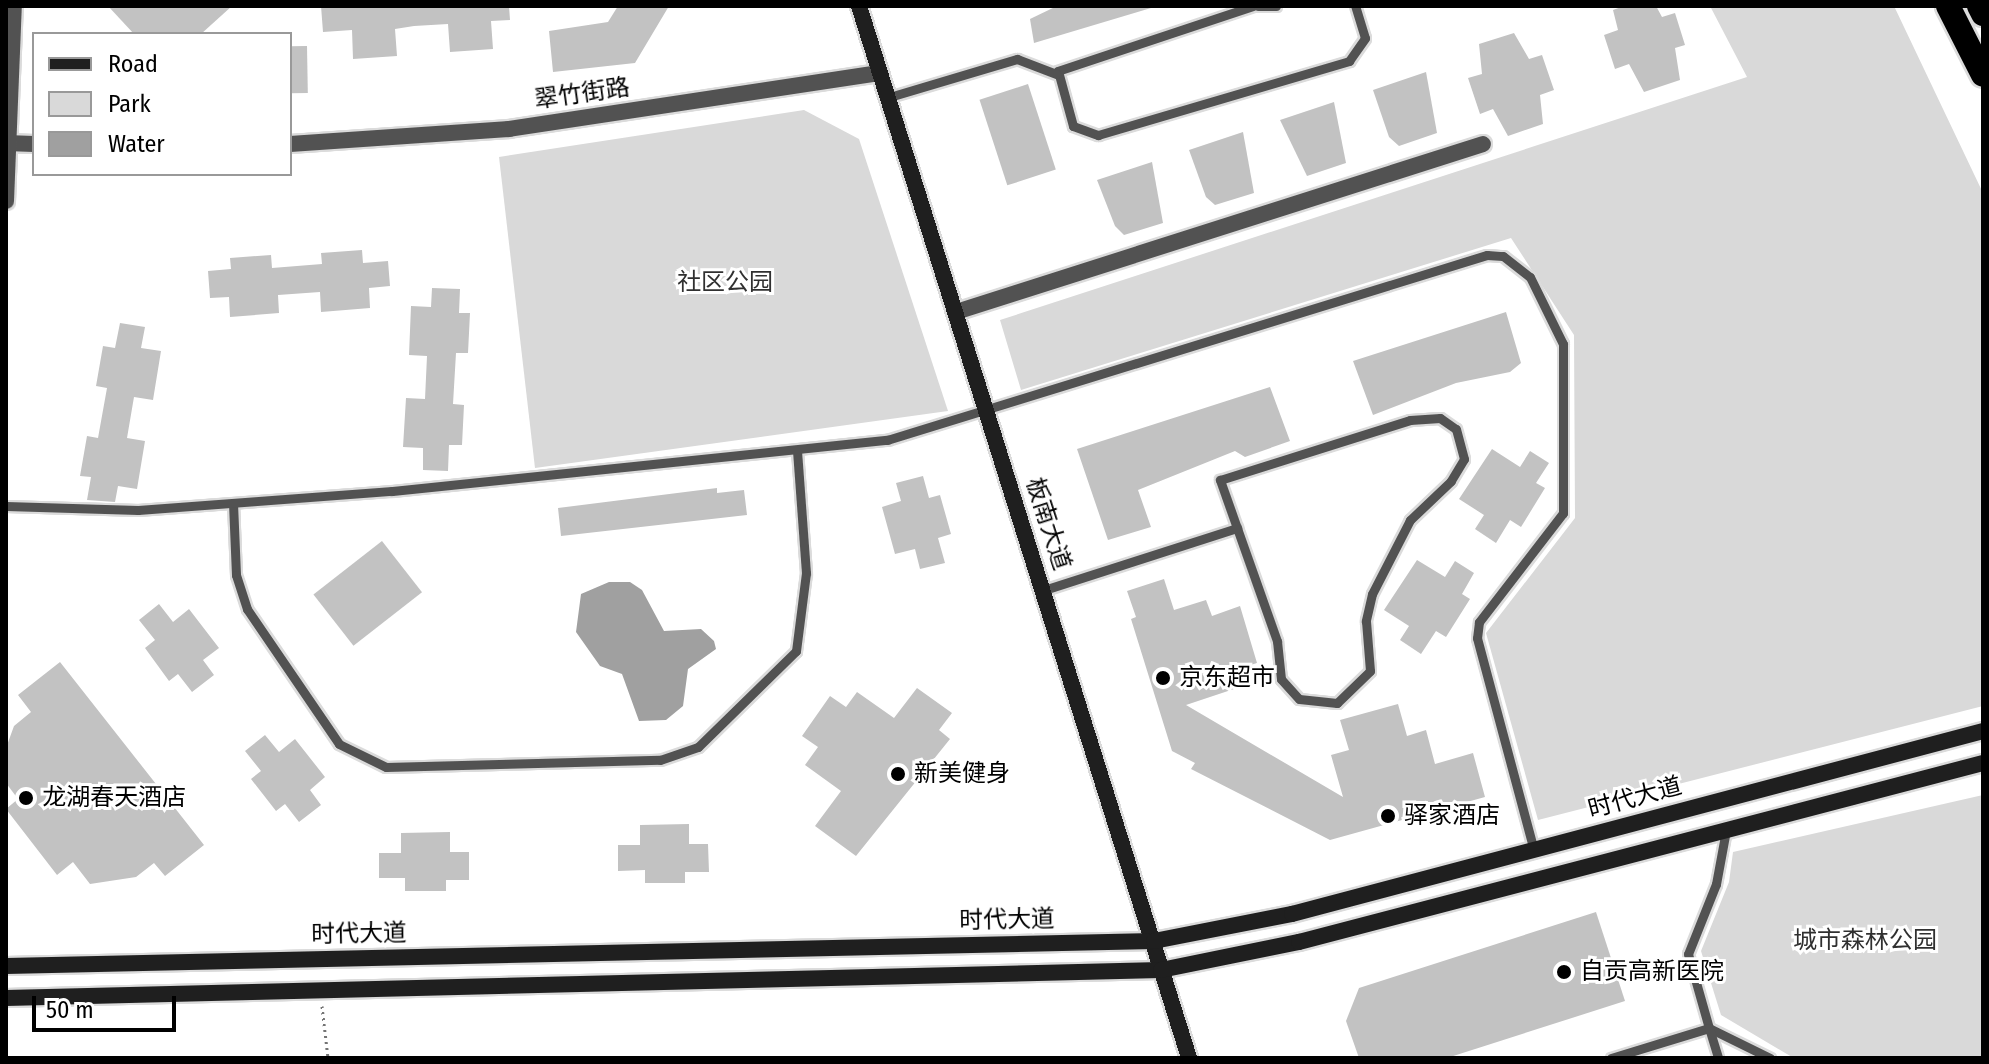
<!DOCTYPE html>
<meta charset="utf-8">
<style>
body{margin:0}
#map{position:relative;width:1989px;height:1064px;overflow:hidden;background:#fff;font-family:"Fira Sans Condensed","Noto Sans SC",sans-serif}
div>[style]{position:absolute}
.green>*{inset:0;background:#d9d9d9}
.water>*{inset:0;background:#a0a0a0}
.building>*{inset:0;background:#c2c2c2;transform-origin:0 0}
.path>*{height:3px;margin-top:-1.5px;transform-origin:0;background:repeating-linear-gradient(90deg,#747474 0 2px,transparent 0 6px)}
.roads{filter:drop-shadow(2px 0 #dbdbdb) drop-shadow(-2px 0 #dbdbdb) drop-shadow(0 2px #dbdbdb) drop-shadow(0 -2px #dbdbdb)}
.service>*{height:9px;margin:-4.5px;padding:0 4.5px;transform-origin:4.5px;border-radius:4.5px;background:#525252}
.minor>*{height:16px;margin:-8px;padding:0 8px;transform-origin:8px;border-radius:8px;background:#525252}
.secondary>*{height:16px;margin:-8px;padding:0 8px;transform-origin:8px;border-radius:8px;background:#1f1f1f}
.motorway>*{height:24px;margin:-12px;padding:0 12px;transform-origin:12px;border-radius:12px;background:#000}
.dots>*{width:22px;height:22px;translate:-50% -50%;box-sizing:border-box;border:4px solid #fff;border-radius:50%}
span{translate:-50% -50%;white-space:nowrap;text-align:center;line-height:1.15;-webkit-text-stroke:6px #fff;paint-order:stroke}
.street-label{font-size:24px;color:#000}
.park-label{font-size:24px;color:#303030}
.poi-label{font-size:24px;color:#000}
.left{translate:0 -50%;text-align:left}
.frame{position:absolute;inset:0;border:8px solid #000;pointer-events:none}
.legend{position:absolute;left:32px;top:32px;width:260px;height:144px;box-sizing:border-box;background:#fff;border:2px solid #999;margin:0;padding:10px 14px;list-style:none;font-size:24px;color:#000}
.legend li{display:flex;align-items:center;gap:16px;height:40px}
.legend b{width:40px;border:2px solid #999}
.scale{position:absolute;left:32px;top:996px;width:144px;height:36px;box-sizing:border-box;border:4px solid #000;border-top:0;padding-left:10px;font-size:24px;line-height:28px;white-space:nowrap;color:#000;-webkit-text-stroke:6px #fff;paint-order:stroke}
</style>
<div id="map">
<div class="green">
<div style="clip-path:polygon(1710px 6px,1894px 6px,1983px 193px,1983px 706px,1538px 820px,1486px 633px,1575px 518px,1574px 335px,1511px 238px,1021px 390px,1000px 320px,1747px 77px)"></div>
<div style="clip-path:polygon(804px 110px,859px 139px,948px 411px,535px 468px,499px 157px)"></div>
<div style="clip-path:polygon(1983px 795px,1983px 1058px,1792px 1057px,1721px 1015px,1701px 951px,1729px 882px,1733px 852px)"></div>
</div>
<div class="water">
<div style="clip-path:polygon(609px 582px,630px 582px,642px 590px,664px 631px,701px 629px,714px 641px,716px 649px,688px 669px,683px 706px,666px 720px,639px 721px,622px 674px,600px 666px,576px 632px,581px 594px)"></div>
</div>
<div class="building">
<div style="clip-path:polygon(108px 6px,232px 6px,201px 34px,134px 34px)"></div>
<div style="clip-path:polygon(321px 6px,509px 6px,510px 20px,491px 21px,493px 49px,450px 52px,448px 24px,414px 26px,395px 29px,397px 56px,353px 59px,352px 30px,323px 32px)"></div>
<div style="clip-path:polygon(618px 6px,669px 6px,635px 63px,553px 72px,549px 31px,608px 22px)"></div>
<div style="clip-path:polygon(1057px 6px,1151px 6px,1151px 8px,1034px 43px,1030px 19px)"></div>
<div style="clip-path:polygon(1624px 6px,1656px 6px,1662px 17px,1675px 13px,1685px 45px,1675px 48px,1680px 80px,1644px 92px,1629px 64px,1615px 69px,1604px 35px,1618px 30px,1613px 10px)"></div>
<div style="clip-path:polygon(1514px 33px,1529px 59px,1542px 55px,1554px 90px,1540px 95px,1543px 124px,1508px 136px,1493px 109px,1480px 114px,1468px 78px,1482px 74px,1479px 44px)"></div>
<div style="left:307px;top:46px;width:47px;height:17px;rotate:89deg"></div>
<div style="clip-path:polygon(1426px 72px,1437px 133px,1399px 146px,1389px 137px,1373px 90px)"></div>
<div style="left:1028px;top:84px;width:90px;height:51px;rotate:72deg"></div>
<div style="clip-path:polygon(1334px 102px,1346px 163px,1307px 176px,1280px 120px)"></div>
<div style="clip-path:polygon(1243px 132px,1254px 193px,1215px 205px,1206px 197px,1189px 150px)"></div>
<div style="clip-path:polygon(1152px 162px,1163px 223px,1124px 235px,1115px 226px,1097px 180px)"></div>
<div style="clip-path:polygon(362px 250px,363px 263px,388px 261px,390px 286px,369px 288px,370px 308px,321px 312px,320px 292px,278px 295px,279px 313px,230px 317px,229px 297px,210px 298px,208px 271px,231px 269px,230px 258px,271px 255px,272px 268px,322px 264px,321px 253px)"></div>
<div style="clip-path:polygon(432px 288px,460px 289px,459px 313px,470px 313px,468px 353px,456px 353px,453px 404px,464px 405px,462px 445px,449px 445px,448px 471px,423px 470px,423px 448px,403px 447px,406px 398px,425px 399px,427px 356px,409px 355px,411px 306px,431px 307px)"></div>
<div style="clip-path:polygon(1506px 312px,1521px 363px,1510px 372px,1456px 383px,1373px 415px,1353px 361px)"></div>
<div style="clip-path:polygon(120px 323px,145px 327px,141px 348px,161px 351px,153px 400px,134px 397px,127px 438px,145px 441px,137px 489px,118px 486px,115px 502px,87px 500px,91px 477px,80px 476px,87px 436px,98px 438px,107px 388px,96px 386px,103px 346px,115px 348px)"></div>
<div style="clip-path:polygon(1270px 387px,1290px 441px,1245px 457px,1235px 451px,1138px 490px,1151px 527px,1108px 540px,1077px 449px)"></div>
<div style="clip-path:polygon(1492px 449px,1520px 467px,1530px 451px,1549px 463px,1536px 483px,1545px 488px,1521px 527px,1510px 520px,1496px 543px,1475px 529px,1484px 515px,1459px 499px)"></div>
<div style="clip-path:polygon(923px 476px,929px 498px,940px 495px,951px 534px,938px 538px,945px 563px,920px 569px,915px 549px,895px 554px,882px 507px,901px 501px,896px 483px)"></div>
<div style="clip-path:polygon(717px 488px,717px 493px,744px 490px,747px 515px,561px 536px,558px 508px)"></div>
<div style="left:382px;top:541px;width:65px;height:87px;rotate:52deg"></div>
<div style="clip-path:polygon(1417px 560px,1445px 577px,1455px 561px,1474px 573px,1462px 594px,1470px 599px,1446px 637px,1436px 631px,1421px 654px,1400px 640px,1409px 626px,1384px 610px)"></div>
<div style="clip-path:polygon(1164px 579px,1174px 610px,1206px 600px,1212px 616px,1240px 606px,1257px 663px,1228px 672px,1234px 689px,1186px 705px,1343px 797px,1331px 755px,1349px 750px,1340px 720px,1398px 704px,1407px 736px,1426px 730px,1435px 764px,1473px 753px,1485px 797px,1330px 840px,1191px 769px,1195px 763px,1172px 751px,1131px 619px,1136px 617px,1127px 591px)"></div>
<div style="clip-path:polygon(159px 604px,173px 622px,189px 609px,219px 648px,203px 660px,214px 675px,192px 692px,178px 674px,169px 681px,145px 648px,155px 640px,139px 620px)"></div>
<div style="clip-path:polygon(60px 662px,204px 845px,165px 876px,154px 863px,136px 877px,90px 884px,73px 862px,57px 875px,6px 809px,18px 799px,6px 783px,6px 748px,14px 726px,31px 712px,18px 695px)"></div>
<div style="clip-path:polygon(917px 688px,952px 713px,939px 730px,950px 739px,856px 856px,815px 826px,841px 791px,805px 765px,818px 747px,802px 736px,830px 696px,846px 707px,857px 692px,894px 718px)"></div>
<div style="clip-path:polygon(265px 735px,279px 752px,295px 739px,325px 777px,310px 790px,321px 805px,299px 822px,285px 804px,276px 811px,251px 779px,261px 771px,245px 751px)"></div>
<div style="clip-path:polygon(689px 824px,689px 844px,708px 844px,709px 872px,685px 872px,685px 883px,645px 883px,645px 870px,618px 871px,618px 845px,640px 845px,640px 825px)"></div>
<div style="clip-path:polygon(450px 832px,450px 852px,469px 852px,469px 880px,446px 880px,446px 891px,405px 891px,405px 878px,379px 878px,379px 853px,401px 853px,401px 833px)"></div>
<div style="clip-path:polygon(1596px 912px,1625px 1001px,1447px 1058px,1359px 1058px,1346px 1021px,1359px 988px)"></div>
</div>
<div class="path">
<div style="left:322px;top:1006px;width:52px;rotate:83.4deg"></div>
</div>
<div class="roads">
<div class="service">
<div style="left:1253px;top:6px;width:206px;rotate:161.6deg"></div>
<div style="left:1058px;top:71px;width:57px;rotate:74.7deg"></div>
<div style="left:1073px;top:126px;width:27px;rotate:20deg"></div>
<div style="left:1098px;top:135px;width:262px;rotate:-16.4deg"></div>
<div style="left:1349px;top:61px;width:28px;rotate:-55deg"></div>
<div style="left:1365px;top:38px;width:34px;rotate:-107deg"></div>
<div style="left:1258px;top:6px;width:18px"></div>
<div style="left:886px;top:98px;width:137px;rotate:-16.6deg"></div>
<div style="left:1017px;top:59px;width:42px;rotate:21deg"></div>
<div style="left:1440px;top:418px;width:19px;rotate:35deg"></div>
<div style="left:1456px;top:429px;width:31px;rotate:75deg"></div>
<div style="left:1464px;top:459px;width:26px;rotate:121deg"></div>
<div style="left:1451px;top:481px;width:57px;rotate:136.4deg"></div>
<div style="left:1410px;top:520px;width:83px;rotate:117.2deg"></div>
<div style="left:1372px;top:594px;width:28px;rotate:103deg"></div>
<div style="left:1366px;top:621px;width:50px;rotate:85.4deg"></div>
<div style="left:1370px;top:671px;width:46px;rotate:135.9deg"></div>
<div style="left:1337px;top:703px;width:38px;rotate:-174deg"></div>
<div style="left:1299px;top:699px;width:27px;rotate:-132deg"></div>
<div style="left:1281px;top:679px;width:38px;rotate:-96deg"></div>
<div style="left:1277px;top:641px;width:171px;rotate:-109.5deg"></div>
<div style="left:1220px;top:480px;width:199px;rotate:-17.5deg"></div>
<div style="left:1410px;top:420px;width:30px;rotate:-4deg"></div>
<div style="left:233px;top:503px;width:72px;rotate:87.6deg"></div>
<div style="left:236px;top:575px;width:36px;rotate:72deg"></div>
<div style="left:247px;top:609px;width:163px;rotate:55.7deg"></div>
<div style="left:339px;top:744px;width:52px;rotate:26.1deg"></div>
<div style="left:386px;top:767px;width:274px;rotate:-1.5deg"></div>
<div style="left:660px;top:760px;width:40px;rotate:-18.9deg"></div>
<div style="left:698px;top:747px;width:137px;rotate:-44.4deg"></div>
<div style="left:796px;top:651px;width:79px;rotate:-82.7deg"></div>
<div style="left:806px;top:573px;width:122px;rotate:-94.2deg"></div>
<div style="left:6px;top:506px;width:132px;rotate:1.7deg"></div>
<div style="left:138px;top:510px;width:255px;rotate:-4.3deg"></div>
<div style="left:392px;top:491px;width:498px;rotate:-5.9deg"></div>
<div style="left:887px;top:440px;width:628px;rotate:-17.14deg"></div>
<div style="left:1487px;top:255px;width:16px;rotate:4deg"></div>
<div style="left:1503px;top:256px;width:34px;rotate:38deg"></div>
<div style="left:1530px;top:277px;width:75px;rotate:63.8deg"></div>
<div style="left:1563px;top:344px;width:169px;rotate:90deg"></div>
<div style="left:1563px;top:513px;width:138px;rotate:127.6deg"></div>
<div style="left:1479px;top:622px;width:16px;rotate:97deg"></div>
<div style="left:1477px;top:638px;width:220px;rotate:75deg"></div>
<div style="left:1044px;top:590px;width:203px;rotate:-17.8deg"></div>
<div style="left:1726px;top:830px;width:55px;rotate:100.5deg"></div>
<div style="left:1716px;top:884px;width:75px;rotate:111.8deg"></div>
<div style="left:1688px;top:954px;width:77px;rotate:74.2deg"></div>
<div style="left:1709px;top:1028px;width:68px;rotate:26.2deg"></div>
<div style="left:1611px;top:1058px;width:102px;rotate:-17deg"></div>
<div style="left:1709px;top:1028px;width:31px;rotate:73deg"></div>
</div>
<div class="minor">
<div style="left:6px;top:143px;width:28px;rotate:2deg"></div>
<div style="left:290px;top:144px;width:220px;rotate:-3.9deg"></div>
<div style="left:509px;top:129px;width:373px;rotate:-8.6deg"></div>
<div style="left:6px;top:201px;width:195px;rotate:-87.7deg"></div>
<div style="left:956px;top:312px;width:553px;rotate:-17.68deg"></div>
</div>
<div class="secondary">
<div style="left:859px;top:6px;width:1103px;rotate:72.58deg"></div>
<div style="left:6px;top:966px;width:1148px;rotate:-1.25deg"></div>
<div style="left:1154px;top:941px;width:141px;rotate:-11.1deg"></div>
<div style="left:1292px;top:914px;width:715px;rotate:-14.83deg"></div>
<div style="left:6px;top:998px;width:1155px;rotate:-1.39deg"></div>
<div style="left:1161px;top:970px;width:141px;rotate:-11.5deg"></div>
<div style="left:1299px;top:942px;width:707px;rotate:-14.67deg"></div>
</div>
<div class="motorway">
<div style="left:1948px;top:6px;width:77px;rotate:63.1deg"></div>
<div style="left:1979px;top:6px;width:9px;rotate:63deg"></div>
</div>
</div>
<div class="dots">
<div style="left:1163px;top:678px;background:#000"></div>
<div style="left:898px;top:774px;background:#000"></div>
<div style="left:26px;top:798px;background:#000"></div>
<div style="left:1388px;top:816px;background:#000"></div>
<div style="left:1564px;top:972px;background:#000"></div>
</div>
<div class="street-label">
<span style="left:582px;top:94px;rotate:-8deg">翠竹街路</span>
<span style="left:1048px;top:524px;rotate:72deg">板南大道</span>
<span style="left:1635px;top:798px;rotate:-15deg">时代大道</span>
<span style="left:1007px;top:920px;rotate:-1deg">时代大道</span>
<span style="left:359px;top:934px;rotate:-1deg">时代大道</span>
</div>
<div class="park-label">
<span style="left:725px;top:283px">社区公园</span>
<span style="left:1865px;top:941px">城市森林公园</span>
</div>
<div class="poi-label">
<span class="left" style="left:1179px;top:678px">京东超市</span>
<span class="left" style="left:914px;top:774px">新美健身</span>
<span class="left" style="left:42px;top:798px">龙湖春天酒店</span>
<span class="left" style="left:1404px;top:816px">驿家酒店</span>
<span class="left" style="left:1580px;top:972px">自贡高新医院</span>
</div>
<div class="frame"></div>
<ul class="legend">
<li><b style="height:10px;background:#1f1f1f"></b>Road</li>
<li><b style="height:22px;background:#d9d9d9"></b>Park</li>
<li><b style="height:22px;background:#a0a0a0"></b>Water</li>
</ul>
<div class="scale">50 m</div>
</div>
